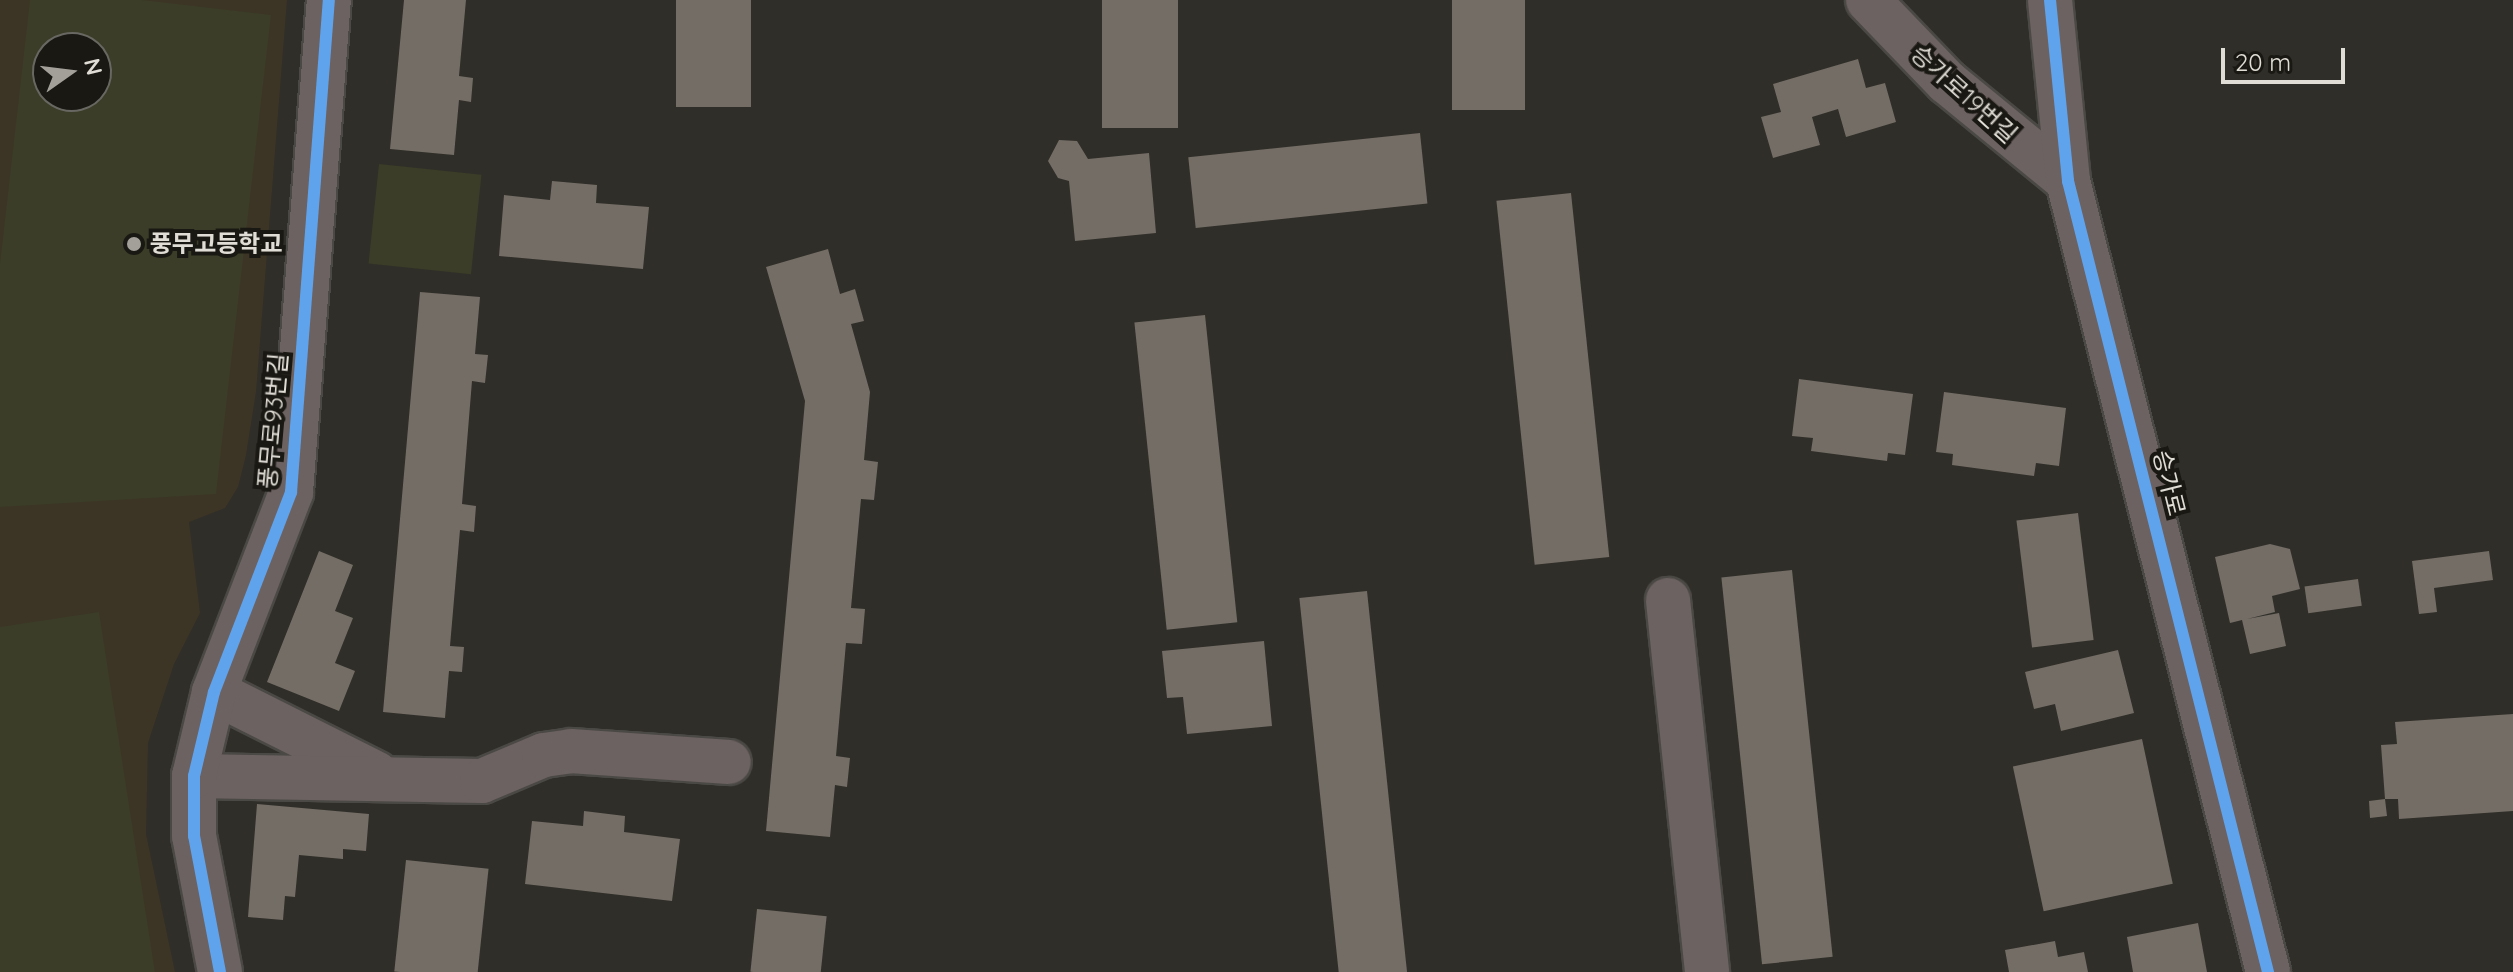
<!DOCTYPE html>
<meta charset="utf-8">
<style>
body{margin:0}
#map{position:relative;width:2513px;height:972px;overflow:hidden;background:#302e28;font-family:Quicksand,"Noto Sans KR",sans-serif}
div>[style]{position:absolute}
.built>*{inset:0;background:#3c3526}
.green>*{inset:0;background:#3b3d28;transform-origin:0 0}
.building>*{inset:0;background:#736d66;transform-origin:0 0}
.roads{filter:drop-shadow(2px 0 #4b4945) drop-shadow(-2px 0 #4b4945) drop-shadow(0 2px #4b4945) drop-shadow(0 -2px #4b4945)}
.minor>*{height:44px;margin:-22px;padding:0 22px;transform-origin:22px;border-radius:22px;background:#6c6262}
.cycleway>*{height:12px;margin:-6px;padding:0 6px;transform-origin:6px;border-radius:6px;background:#60a3ed}
.dots>*{width:22px;height:22px;translate:-50% -50%;box-sizing:border-box;border:4px solid #1a1813;border-radius:50%}
span{translate:-50% -50%;white-space:nowrap;text-align:center;line-height:1.15;-webkit-text-stroke:8px #1a1813;paint-order:stroke}
.street-label{font-size:24px;color:#e0ddd6}
.poi-label{font-size:24px;color:#e0ddd6;font-weight:700}
.left{translate:0 -50%;text-align:left}
.north{position:absolute;left:32px;top:32px;width:80px;height:80px;box-sizing:border-box;background:#1a1813;border:2px solid #696761;border-radius:50%;rotate:76deg;font-size:22px;font-weight:700;line-height:32px;text-align:center;color:#e0ddd6}
.north::after{content:'';display:block;margin:auto;width:28px;height:36px;background:#a2a099;clip-path:polygon(50% 0,100% 100%,50% 72%,0 100%)}
.scale{position:absolute;left:2221px;top:48px;width:124px;height:36px;box-sizing:border-box;border:4px solid #e0ddd6;border-top:0;padding-left:10px;font-size:24px;line-height:28px;white-space:nowrap;color:#e0ddd6;-webkit-text-stroke:6px #1a1813;paint-order:stroke}
</style>
<div id="map">
<div class="built">
<div style="clip-path:polygon(evenodd,0 0,287px 0,256px 392px,246px 455px,238px 487px,225px 508px,189px 522px,200px 613px,174px 664px,148px 743px,146px 834px,175px 972px,0 972px,0 0,48px 48px,96px 48px,96px 96px,48px 96px,48px 48px)"></div>
</div>
<div class="green">
<div style="clip-path:polygon(evenodd,30px 0,142px 0,271px 15px,216px 494px,0 507px,0 264px,30px 0,48px 48px,96px 48px,96px 96px,48px 96px,48px 48px)"></div>
<div style="left:379px;top:164px;width:103px;height:100px;rotate:6deg"></div>
<div style="clip-path:polygon(99px 612px,155px 972px,0 972px,0 627px)"></div>
</div>
<div class="building">
<div style="clip-path:polygon(404px 0,466px 0,459px 76px,473px 78px,471px 102px,459px 100px,454px 155px,390px 149px)"></div>
<div style="left:676px;top:0;width:75px;height:107px"></div>
<div style="left:1102px;top:0;width:76px;height:128px"></div>
<div style="left:1452px;top:0;width:73px;height:110px"></div>
<div style="clip-path:polygon(1858px 59px,1866px 88px,1885px 83px,1896px 122px,1846px 137px,1838px 109px,1812px 117px,1820px 145px,1773px 158px,1761px 117px,1781px 112px,1773px 84px)"></div>
<div style="left:1420px;top:133px;width:71px;height:233px;rotate:84deg"></div>
<div style="clip-path:polygon(1059px 140px,1077px 141px,1088px 159px,1149px 153px,1156px 233px,1075px 241px,1069px 181px,1058px 178px,1048px 161px)"></div>
<div style="clip-path:polygon(552px 181px,597px 185px,596px 203px,649px 207px,643px 269px,499px 256px,504px 195px,550px 200px)"></div>
<div style="left:1571px;top:193px;width:366px;height:75px;rotate:84deg"></div>
<div style="clip-path:polygon(828px 249px,840px 294px,855px 289px,864px 321px,851px 324px,870px 392px,864px 460px,878px 462px,874px 500px,861px 499px,851px 608px,865px 609px,862px 644px,846px 643px,836px 756px,850px 758px,847px 787px,835px 785px,830px 837px,766px 831px,805px 401px,766px 267px)"></div>
<div style="clip-path:polygon(420px 292px,480px 297px,475px 354px,488px 355px,485px 383px,472px 381px,462px 504px,476px 506px,474px 532px,460px 530px,450px 646px,464px 647px,462px 672px,449px 671px,445px 718px,383px 712px)"></div>
<div style="left:1205px;top:315px;width:309px;height:71px;rotate:84deg"></div>
<div style="clip-path:polygon(1799px 379px,1913px 394px,1905px 455px,1888px 453px,1887px 461px,1811px 451px,1813px 438px,1792px 436px)"></div>
<div style="clip-path:polygon(1944px 392px,2066px 408px,2059px 466px,2036px 463px,2034px 476px,1952px 465px,1953px 454px,1936px 452px)"></div>
<div style="left:2078px;top:513px;width:128px;height:62px;rotate:83deg"></div>
<div style="clip-path:polygon(2270px 544px,2290px 549px,2300px 589px,2272px 596px,2275px 612px,2247px 619px,2279px 613px,2286px 646px,2250px 654px,2242px 620px,2230px 623px,2215px 557px)"></div>
<div style="clip-path:polygon(319px 551px,353px 565px,335px 611px,353px 618px,335px 663px,355px 671px,339px 711px,267px 682px)"></div>
<div style="clip-path:polygon(2489px 551px,2493px 580px,2434px 588px,2437px 612px,2419px 614px,2412px 561px)"></div>
<div style="left:1792px;top:570px;width:389px;height:71px;rotate:84deg"></div>
<div style="left:2358px;top:579px;width:27px;height:54px;rotate:82deg"></div>
<div style="left:1367px;top:591px;width:383px;height:68px;rotate:84deg"></div>
<div style="clip-path:polygon(1264px 641px,1272px 726px,1187px 734px,1183px 697px,1167px 698px,1162px 651px)"></div>
<div style="clip-path:polygon(2118px 650px,2134px 713px,2061px 731px,2055px 704px,2034px 709px,2025px 672px)"></div>
<div style="clip-path:polygon(2513px 714px,2513px 811px,2399px 819px,2398px 799px,2385px 799px,2387px 816px,2370px 818px,2369px 801px,2385px 799px,2381px 745px,2397px 744px,2395px 722px)"></div>
<div style="left:2142px;top:739px;width:148px;height:132px;rotate:78deg"></div>
<div style="clip-path:polygon(257px 804px,369px 814px,366px 851px,343px 849px,343px 859px,299px 855px,295px 897px,285px 896px,283px 920px,248px 917px)"></div>
<div style="clip-path:polygon(584px 811px,625px 816px,624px 832px,680px 839px,672px 901px,525px 884px,532px 821px,583px 826px)"></div>
<div style="left:406px;top:860px;width:83px;height:112px;rotate:6deg"></div>
<div style="left:757px;top:909px;width:70px;height:63px;rotate:6deg"></div>
<div style="clip-path:polygon(2198px 923px,2207px 972px,2133px 972px,2127px 937px)"></div>
<div style="clip-path:polygon(2055px 941px,2058px 957px,2084px 952px,2088px 972px,2009px 972px,2005px 950px)"></div>
</div>
<div class="roads">
<div class="minor">
<div style="left:1868px;top:0;width:114px;rotate:46.1deg"></div>
<div style="left:1947px;top:82px;width:156px;rotate:39.3deg"></div>
<div style="left:2050px;top:0;width:182px;rotate:84.3deg"></div>
<div style="left:2068px;top:181px;width:816px;rotate:75.81deg"></div>
<div style="left:1668px;top:600px;width:374px;rotate:84deg"></div>
<div style="left:214px;top:692px;width:182px;rotate:26.7deg"></div>
<div style="left:194px;top:776px;width:288px;rotate:1deg"></div>
<div style="left:482px;top:781px;width:67px;rotate:-22.8deg"></div>
<div style="left:544px;top:755px;width:27px;rotate:-8deg"></div>
<div style="left:571px;top:751px;width:158px;rotate:4deg"></div>
<div style="left:220px;top:972px;width:138px;rotate:-100.8deg"></div>
<div style="left:194px;top:836px;width:60px;rotate:-90deg"></div>
<div style="left:194px;top:776px;width:86px;rotate:-76.6deg"></div>
<div style="left:214px;top:692px;width:214px;rotate:-68.9deg"></div>
<div style="left:291px;top:492px;width:493px;rotate:-85.6deg"></div>
</div>
</div>
<div class="cycleway">
<div style="left:2050px;top:0;width:182px;rotate:84.3deg"></div>
<div style="left:2068px;top:181px;width:816px;rotate:75.81deg"></div>
<div style="left:220px;top:972px;width:138px;rotate:-100.8deg"></div>
<div style="left:194px;top:836px;width:60px;rotate:-90deg"></div>
<div style="left:194px;top:776px;width:86px;rotate:-76.6deg"></div>
<div style="left:214px;top:692px;width:214px;rotate:-68.9deg"></div>
<div style="left:291px;top:492px;width:493px;rotate:-85.6deg"></div>
</div>
<div class="dots">
<div style="left:134px;top:244px;background:#a2a099"></div>
</div>
<div class="street-label">
<span style="left:1964px;top:94px;rotate:42deg">승가로19번길</span>
<span style="left:273px;top:421px;rotate:-85deg">풍무로93번길</span>
<span style="left:2169px;top:483px;rotate:76deg">승가로</span>
</div>
<div class="poi-label">
<span class="left" style="left:150px;top:244px">풍무고등학교</span>
</div>
<div class="north">N</div>
<div class="scale">20 m</div>
</div>
